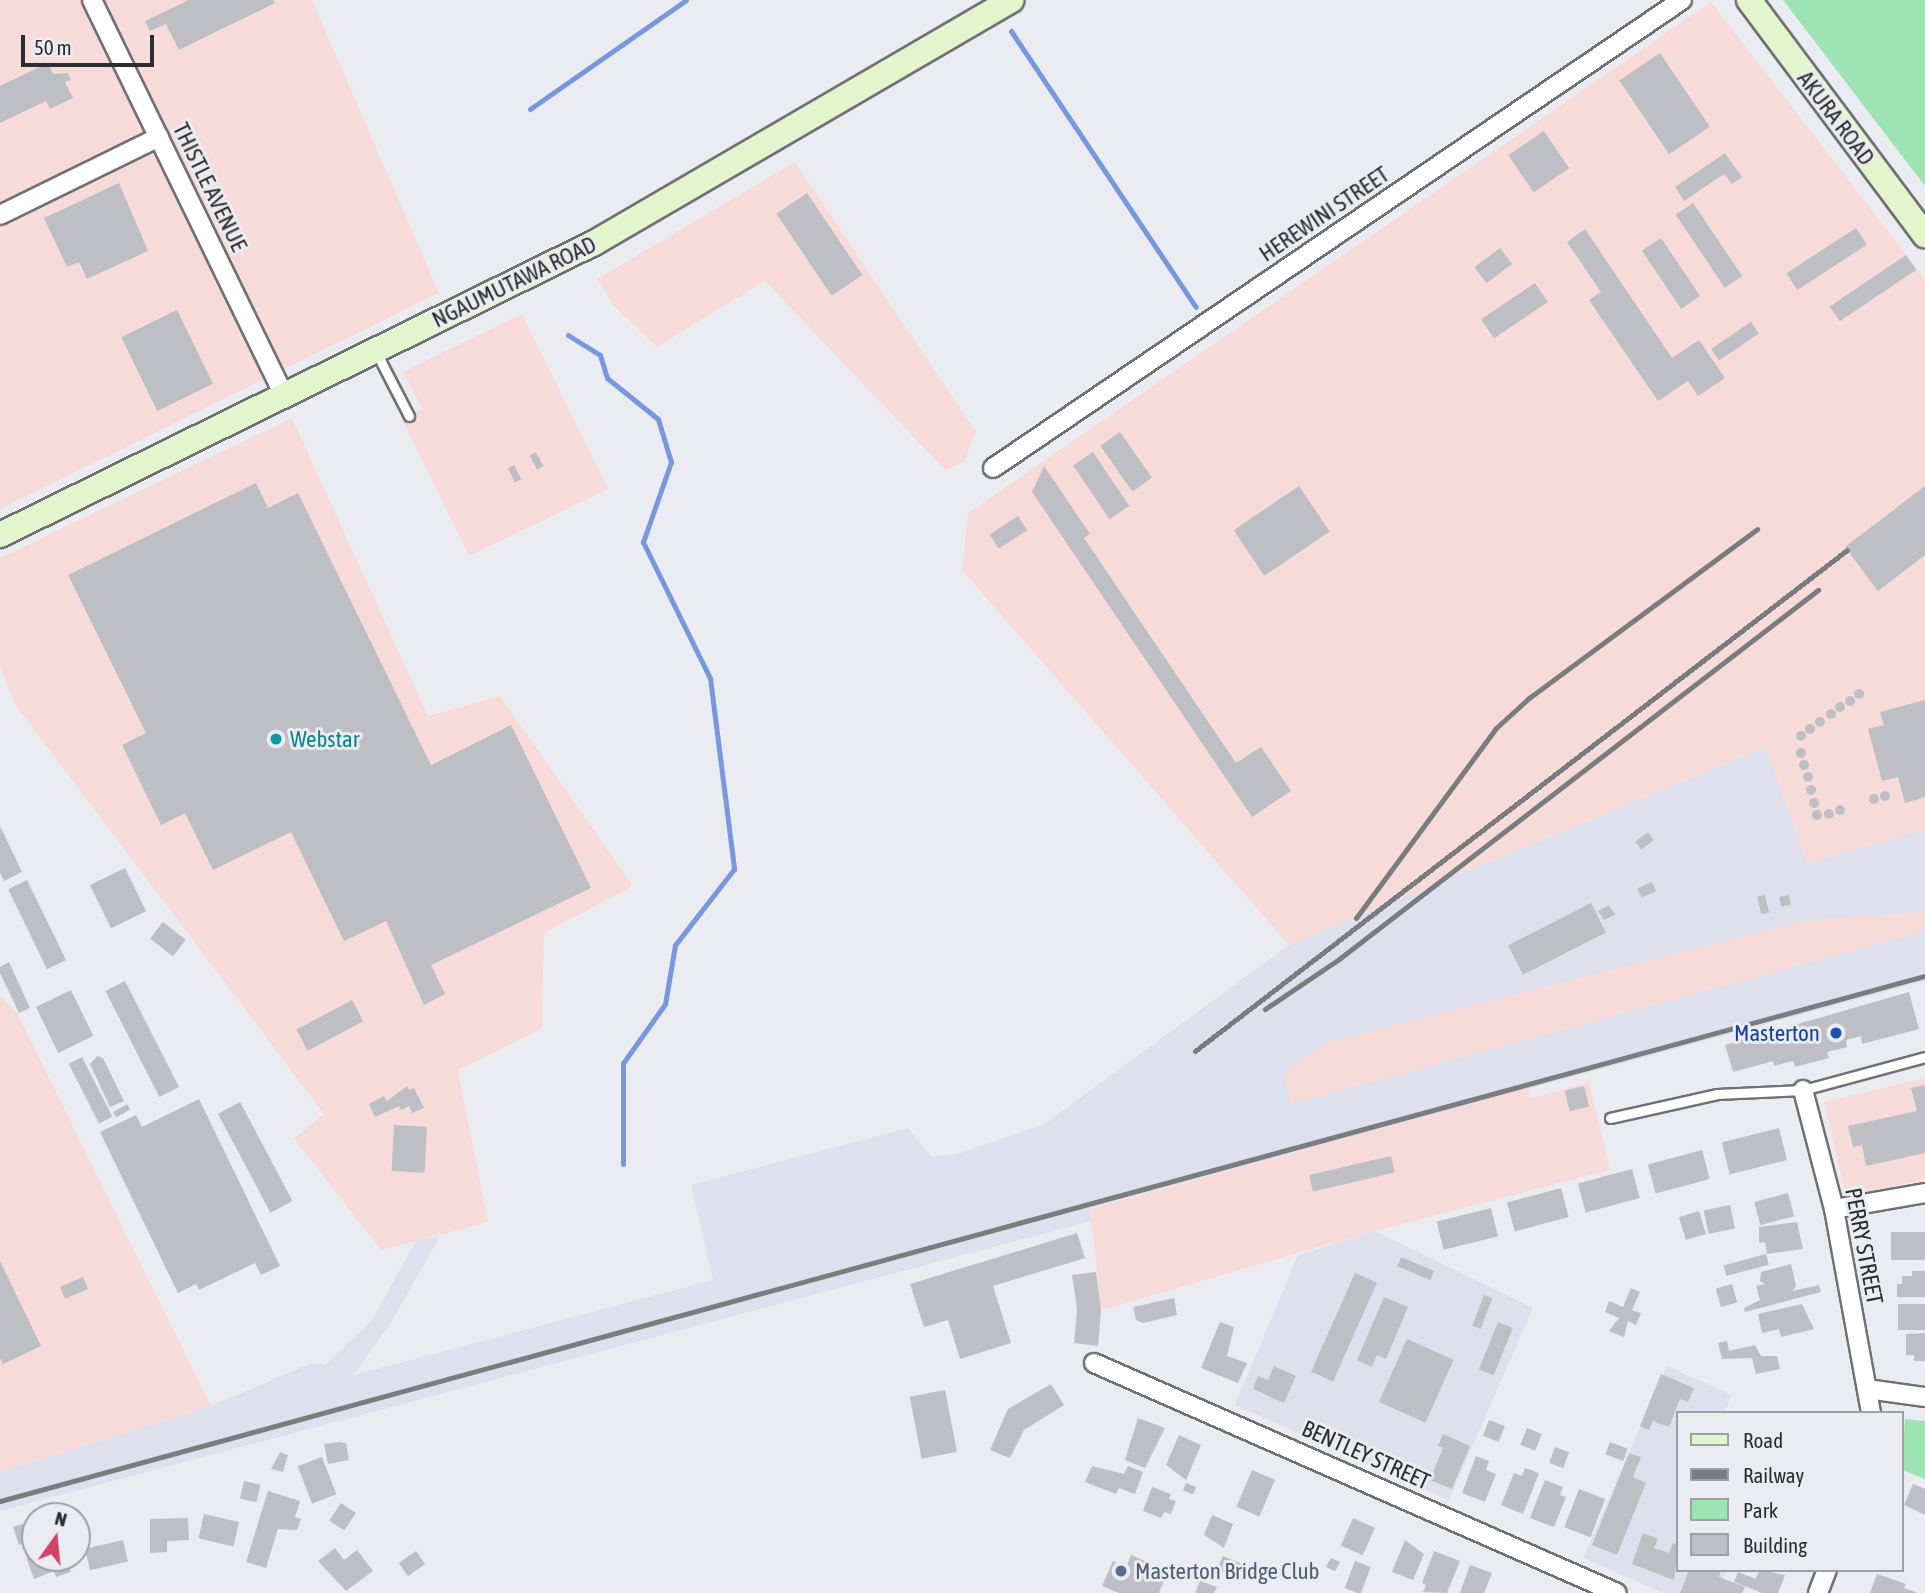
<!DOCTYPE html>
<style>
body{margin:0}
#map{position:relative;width:1925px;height:1593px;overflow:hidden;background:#ebecf1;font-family:"Asap Condensed",sans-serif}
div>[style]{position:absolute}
.built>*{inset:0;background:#dfe0ed}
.industrial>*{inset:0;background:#f6dbd9}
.green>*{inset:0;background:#9ee3b4}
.stream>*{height:5px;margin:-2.5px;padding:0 2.5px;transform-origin:2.5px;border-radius:2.5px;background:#7897dd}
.building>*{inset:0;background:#bebfc4;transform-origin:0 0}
.round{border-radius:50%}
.roads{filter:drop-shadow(2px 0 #707075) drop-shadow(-2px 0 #707075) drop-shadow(0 2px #707075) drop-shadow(0 -2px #707075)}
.lane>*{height:9px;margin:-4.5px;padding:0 4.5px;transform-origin:4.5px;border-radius:4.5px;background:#fff}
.street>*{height:18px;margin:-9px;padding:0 9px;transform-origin:9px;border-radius:9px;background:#fff}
.secondary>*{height:24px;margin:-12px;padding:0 12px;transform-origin:12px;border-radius:12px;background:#e3f5cd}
.rail>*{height:5px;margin:-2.5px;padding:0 2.5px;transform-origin:2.5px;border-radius:2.5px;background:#7b7c7f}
.dots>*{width:19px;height:19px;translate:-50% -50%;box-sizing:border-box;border:4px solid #ebecf1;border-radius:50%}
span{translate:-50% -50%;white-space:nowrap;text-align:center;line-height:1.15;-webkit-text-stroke:6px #ebecf1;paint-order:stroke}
.street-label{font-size:23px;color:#2d2d2f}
.culture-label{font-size:23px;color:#0d838f}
.left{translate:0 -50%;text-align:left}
.transit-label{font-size:23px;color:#164399}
.right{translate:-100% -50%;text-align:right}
.service-label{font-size:23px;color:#4e5e75}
.legend{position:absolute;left:1676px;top:1411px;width:228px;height:161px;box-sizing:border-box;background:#ebecf1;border:2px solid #9fa0a3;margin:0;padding:9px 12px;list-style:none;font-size:21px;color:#2d2d2f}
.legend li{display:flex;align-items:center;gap:14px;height:35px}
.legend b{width:35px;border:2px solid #9fa0a3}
.north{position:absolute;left:21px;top:1502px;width:70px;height:70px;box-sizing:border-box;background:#ebecf1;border:2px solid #9fa0a3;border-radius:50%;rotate:15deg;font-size:19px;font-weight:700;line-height:28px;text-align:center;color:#2d2d2f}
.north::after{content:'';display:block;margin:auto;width:24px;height:32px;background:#d24267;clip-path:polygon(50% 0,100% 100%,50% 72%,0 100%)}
.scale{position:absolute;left:21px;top:35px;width:133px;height:32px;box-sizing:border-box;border:4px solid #2d2d2f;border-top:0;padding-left:9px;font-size:21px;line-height:24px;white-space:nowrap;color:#2d2d2f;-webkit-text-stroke:5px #ebecf1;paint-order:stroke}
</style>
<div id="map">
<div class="built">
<div style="clip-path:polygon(1766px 747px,1807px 863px,1925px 829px,1925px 981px,1090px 1208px,1091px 1221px,0 1511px,0 1472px,211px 1406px,311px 1363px,325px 1365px,372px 1320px,416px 1241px,440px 1236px,392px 1321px,354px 1375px,713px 1280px,691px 1185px,908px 1128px,931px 1156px,954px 1155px,1043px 1125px,1289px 945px)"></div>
<div style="clip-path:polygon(1375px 1231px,1533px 1308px,1449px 1500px,1235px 1405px,1298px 1255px)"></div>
<div style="clip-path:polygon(1667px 1366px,1732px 1395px,1724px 1413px,1678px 1413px,1678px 1570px,1727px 1570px,1717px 1593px,1663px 1593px,1583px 1558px)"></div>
</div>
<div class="industrial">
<div style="clip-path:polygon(0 0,312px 0,439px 293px,0 509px)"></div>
<div style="clip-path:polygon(1711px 2px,1925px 279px,1925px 829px,1807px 864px,1766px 747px,1289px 945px,962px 570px,968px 513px)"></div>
<div style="clip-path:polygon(795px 162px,976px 432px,964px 462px,945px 470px,765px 281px,657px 347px,615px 307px,597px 279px)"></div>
<div style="clip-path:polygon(522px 314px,608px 489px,469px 556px,402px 419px,422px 409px,403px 372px)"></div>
<div style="clip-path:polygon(292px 418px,428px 716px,500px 696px,633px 886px,544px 933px,542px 1028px,458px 1070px,488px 1222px,381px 1250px,294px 1138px,324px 1114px,14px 703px,0 666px,0 558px)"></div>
<div style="clip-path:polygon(1922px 912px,1925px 931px,1291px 1104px,1283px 1073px,1330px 1042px,1806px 920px)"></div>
<div style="clip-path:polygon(0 995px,17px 1013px,211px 1406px,0 1472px)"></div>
<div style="clip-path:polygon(1925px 1078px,1925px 1180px,1846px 1195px,1824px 1102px)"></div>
<div style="clip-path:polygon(1589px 1082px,1610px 1170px,1375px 1231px,1101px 1310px,1090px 1209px,1528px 1088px,1531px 1098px)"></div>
</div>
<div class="green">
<div style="clip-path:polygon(1783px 0,1925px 0,1925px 186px)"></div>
<div style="clip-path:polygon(1905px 1419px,1925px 1421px,1925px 1479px,1902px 1470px)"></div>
</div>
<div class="stream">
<div style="left:1011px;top:31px;width:332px;rotate:56.2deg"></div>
<div style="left:530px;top:109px;width:190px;rotate:-34.9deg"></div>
<div style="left:568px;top:335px;width:38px;rotate:32deg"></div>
<div style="left:600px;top:355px;width:24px;rotate:73deg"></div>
<div style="left:607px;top:378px;width:65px;rotate:38.8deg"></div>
<div style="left:658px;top:419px;width:45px;rotate:73.2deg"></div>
<div style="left:671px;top:462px;width:85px;rotate:109.3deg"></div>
<div style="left:643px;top:542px;width:152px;rotate:63.8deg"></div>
<div style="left:710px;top:678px;width:193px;rotate:82.8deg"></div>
<div style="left:734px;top:869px;width:96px;rotate:127.8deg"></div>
<div style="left:675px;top:945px;width:60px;rotate:99.6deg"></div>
<div style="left:665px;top:1004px;width:72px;rotate:125.4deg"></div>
<div style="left:623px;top:1063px;width:101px;rotate:90deg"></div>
</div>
<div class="building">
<div style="clip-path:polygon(189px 0,273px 0,275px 3px,179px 50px,166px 24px,150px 31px,145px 21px)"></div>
<div style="left:1660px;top:53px;width:89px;height:49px;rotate:56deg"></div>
<div style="clip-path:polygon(48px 63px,53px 74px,68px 73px,71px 80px,65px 82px,73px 98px,50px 109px,46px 101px,0 123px,0 86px)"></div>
<div style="left:1544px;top:131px;width:45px;height:43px;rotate:56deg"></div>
<div style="clip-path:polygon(1725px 153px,1742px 177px,1732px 184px,1724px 174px,1684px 201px,1675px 187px)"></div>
<div style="clip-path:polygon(119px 183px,148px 251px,87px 279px,79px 262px,67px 267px,44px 218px)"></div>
<div style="left:807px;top:193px;width:99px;height:37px;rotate:56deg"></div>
<div style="left:1693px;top:203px;width:88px;height:21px;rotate:56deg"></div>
<div style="left:1856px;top:228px;width:20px;height:83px;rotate:57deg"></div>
<div style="clip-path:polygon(1585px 229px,1672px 358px,1699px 340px,1725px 378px,1698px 396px,1688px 381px,1658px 401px,1589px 300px,1601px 292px,1567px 242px)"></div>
<div style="left:1661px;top:238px;width:70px;height:23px;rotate:56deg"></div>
<div style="left:1500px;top:248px;width:20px;height:32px;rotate:53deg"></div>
<div style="left:1906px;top:255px;width:18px;height:92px;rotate:56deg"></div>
<div style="left:1535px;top:283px;width:23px;height:65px;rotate:56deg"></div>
<div style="left:177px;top:310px;width:82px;height:62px;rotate:64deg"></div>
<div style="left:1751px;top:322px;width:14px;height:48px;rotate:56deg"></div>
<div style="left:1120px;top:432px;width:56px;height:24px;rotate:55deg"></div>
<div style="left:536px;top:452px;width:16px;height:7px;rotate:63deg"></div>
<div style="left:1093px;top:452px;width:65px;height:24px;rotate:56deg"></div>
<div style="left:514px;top:465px;width:16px;height:7px;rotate:63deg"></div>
<div style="clip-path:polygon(1044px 466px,1090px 534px,1084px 538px,1236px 763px,1261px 747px,1291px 791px,1252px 817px,1032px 492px)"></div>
<div style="clip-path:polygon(256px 483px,268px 508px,298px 493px,431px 765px,511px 725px,591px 888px,431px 965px,445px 994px,424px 1005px,386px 921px,344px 941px,291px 832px,213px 870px,185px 813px,161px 825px,122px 745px,146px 733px,68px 575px)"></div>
<div style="left:1299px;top:486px;width:55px;height:79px;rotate:56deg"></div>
<div style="clip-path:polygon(1925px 486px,1925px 555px,1878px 591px,1845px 547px)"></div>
<div style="left:1018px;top:516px;width:17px;height:34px;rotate:57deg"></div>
<div class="round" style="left:1854px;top:689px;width:10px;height:10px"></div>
<div class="round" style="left:1845px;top:696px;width:10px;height:10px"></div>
<div style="clip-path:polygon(1925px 700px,1925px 797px,1905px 803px,1898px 777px,1882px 781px,1868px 729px,1884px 725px,1880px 712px)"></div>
<div class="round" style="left:1835px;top:702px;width:10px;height:10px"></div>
<div class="round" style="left:1826px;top:709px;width:10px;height:10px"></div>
<div class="round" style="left:1815px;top:717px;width:10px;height:10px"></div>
<div class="round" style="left:1805px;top:724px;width:10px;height:10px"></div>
<div class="round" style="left:1796px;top:731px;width:10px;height:10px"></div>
<div class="round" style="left:1796px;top:748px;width:10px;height:10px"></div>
<div class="round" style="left:1799px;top:760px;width:10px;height:10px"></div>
<div class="round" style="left:1803px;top:772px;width:10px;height:10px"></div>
<div class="round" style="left:1806px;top:785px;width:10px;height:10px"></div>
<div class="round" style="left:1880px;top:791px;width:10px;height:10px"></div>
<div class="round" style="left:1869px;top:794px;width:10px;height:10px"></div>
<div class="round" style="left:1809px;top:798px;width:10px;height:10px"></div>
<div class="round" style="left:1835px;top:805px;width:10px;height:10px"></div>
<div class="round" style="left:1824px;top:809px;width:10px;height:10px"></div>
<div class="round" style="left:1812px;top:810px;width:10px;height:10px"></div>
<div style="clip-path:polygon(0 826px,22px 872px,4px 881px,0 873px)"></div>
<div style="left:1648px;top:832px;width:10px;height:16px;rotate:53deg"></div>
<div style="left:125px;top:868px;width:48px;height:39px;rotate:64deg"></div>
<div style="left:27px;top:880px;width:89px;height:21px;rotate:64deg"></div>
<div style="left:1652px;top:882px;width:10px;height:16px;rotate:66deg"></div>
<div style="left:1765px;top:895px;width:18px;height:8px;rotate:77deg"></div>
<div style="left:1789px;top:895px;width:10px;height:10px;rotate:79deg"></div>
<div style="left:1591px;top:903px;width:33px;height:93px;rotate:63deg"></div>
<div style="clip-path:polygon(1609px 905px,1615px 915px,1604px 920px,1598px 911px)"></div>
<div style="left:163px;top:922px;width:29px;height:21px;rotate:38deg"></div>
<div style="clip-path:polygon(9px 962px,30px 1008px,19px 1013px,0 973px,0 967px)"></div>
<div style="left:125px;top:981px;width:119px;height:22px;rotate:63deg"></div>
<div style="left:71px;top:990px;width:51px;height:39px;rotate:64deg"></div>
<div style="clip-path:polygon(1909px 992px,1919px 1029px,1862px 1044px,1861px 1036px,1846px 1040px,1847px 1047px,1827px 1052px,1829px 1058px,1795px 1067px,1793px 1061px,1774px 1066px,1773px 1061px,1733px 1072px,1725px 1045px)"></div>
<div style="left:352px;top:1000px;width:24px;height:63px;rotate:62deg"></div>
<div style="clip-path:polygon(97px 1056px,103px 1058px,124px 1101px,110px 1107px,90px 1064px)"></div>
<div style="left:82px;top:1057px;width:67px;height:15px;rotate:63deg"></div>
<div style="clip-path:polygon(1925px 1085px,1925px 1153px,1866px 1166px,1862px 1145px,1853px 1147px,1848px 1126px,1917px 1111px,1911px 1088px)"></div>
<div style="clip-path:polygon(407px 1086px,409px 1090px,414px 1088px,424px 1108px,412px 1113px,409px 1106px,401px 1110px,399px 1106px,375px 1117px,369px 1104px,384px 1096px,387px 1101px)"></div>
<div style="left:1584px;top:1086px;width:21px;height:20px;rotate:76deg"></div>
<div style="clip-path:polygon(199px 1099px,280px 1266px,261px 1275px,255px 1263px,199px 1290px,196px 1284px,178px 1293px,100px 1132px,136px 1115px,142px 1127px)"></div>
<div style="left:240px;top:1102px;width:112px;height:25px;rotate:62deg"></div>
<div style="left:127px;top:1104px;width:6px;height:16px;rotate:59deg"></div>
<div style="left:394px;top:1125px;width:33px;height:46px;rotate:3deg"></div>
<div style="left:1779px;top:1128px;width:33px;height:59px;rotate:76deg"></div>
<div style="left:1702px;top:1150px;width:30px;height:56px;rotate:75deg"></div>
<div style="left:1391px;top:1156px;width:17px;height:84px;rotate:77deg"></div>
<div style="left:1632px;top:1169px;width:30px;height:56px;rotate:75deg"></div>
<div style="left:1561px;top:1188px;width:30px;height:56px;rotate:75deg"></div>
<div style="left:1788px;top:1193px;width:24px;height:35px;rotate:75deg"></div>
<div style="left:1730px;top:1205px;width:24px;height:27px;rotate:78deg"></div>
<div style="left:1491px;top:1208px;width:29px;height:56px;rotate:76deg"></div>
<div style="left:1699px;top:1211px;width:24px;height:21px;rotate:73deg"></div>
<div style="clip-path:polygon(1797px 1222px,1803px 1249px,1767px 1254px,1765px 1242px,1759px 1243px,1759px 1227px)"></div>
<div style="left:1925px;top:1232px;width:28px;height:34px;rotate:90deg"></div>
<div style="clip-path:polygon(1077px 1233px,1085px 1258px,993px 1286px,1011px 1343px,960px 1359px,948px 1320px,924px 1327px,910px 1284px)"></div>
<div style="left:1766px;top:1254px;width:11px;height:44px;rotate:75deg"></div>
<div style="left:1401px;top:1257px;width:36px;height:10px;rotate:23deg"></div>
<div style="clip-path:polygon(0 1261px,41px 1346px,3px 1364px,0 1358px)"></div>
<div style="clip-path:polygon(1791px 1264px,1796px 1286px,1793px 1291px,1819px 1285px,1821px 1292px,1745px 1312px,1744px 1308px,1760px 1300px,1756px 1286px,1765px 1284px,1760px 1281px,1761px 1272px)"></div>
<div style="clip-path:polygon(1912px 1271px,1925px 1271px,1925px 1297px,1897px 1297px,1897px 1284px,1902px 1284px,1902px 1276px,1912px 1276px)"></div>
<div style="clip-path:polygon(1096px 1272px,1101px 1310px,1098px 1346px,1074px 1343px,1077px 1309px,1072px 1275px)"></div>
<div style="left:1355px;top:1273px;width:24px;height:108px;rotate:24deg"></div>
<div style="left:83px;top:1277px;width:13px;height:25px;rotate:67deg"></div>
<div style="left:1732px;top:1284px;width:19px;height:17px;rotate:74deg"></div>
<div style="clip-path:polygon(1631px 1288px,1640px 1292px,1632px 1310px,1641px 1313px,1636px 1325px,1628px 1321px,1624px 1337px,1609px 1331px,1619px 1318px,1605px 1312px,1609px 1301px,1623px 1307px)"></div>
<div style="left:1484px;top:1295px;width:9px;height:33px;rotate:21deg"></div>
<div style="clip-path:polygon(1384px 1297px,1408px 1307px,1386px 1359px,1377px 1355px,1372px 1367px,1357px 1360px)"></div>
<div style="clip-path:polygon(1174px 1298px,1177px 1315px,1143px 1323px,1136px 1320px,1133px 1307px)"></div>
<div style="clip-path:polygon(1802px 1304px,1814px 1329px,1781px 1337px,1779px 1329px,1762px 1333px,1758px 1314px)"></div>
<div style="left:1925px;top:1304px;width:26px;height:27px;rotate:90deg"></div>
<div style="clip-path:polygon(1220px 1322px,1234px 1327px,1227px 1356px,1247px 1363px,1238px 1383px,1201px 1368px)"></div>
<div style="left:1498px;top:1322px;width:16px;height:51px;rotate:22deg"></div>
<div style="clip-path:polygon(1925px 1333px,1925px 1361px,1914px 1361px,1914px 1355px,1906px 1355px,1906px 1334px)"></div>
<div style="left:1407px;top:1339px;width:51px;height:69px;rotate:24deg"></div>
<div style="clip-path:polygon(1727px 1341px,1729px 1351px,1755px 1345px,1761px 1356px,1777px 1356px,1780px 1369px,1756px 1374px,1752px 1358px,1722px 1359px,1718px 1343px)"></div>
<div style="clip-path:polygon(1274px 1366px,1296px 1376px,1284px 1403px,1253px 1389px,1258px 1376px,1268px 1380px)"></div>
<div style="clip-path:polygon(1661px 1374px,1694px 1388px,1688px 1402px,1680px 1399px,1669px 1427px,1653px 1421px,1649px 1430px,1640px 1426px)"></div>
<div style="clip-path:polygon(1051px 1384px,1064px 1405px,1024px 1430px,1010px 1458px,990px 1450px,1008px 1409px)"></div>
<div style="left:945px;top:1390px;width:63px;height:36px;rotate:79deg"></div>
<div style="clip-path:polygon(1138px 1418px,1165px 1428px,1145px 1468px,1125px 1460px)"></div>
<div style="left:1489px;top:1420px;width:17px;height:17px;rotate:21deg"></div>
<div style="left:1527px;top:1428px;width:16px;height:18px;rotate:22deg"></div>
<div style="clip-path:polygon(1443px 1434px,1470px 1446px,1452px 1489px,1430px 1480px,1443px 1448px,1438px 1446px)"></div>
<div style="clip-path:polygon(1179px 1435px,1201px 1445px,1186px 1480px,1166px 1465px)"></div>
<div style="clip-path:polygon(339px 1442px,346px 1443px,349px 1460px,328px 1464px,324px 1444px)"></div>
<div style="left:1610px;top:1442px;width:19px;height:13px;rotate:21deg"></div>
<div style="left:1555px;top:1447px;width:15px;height:17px;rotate:20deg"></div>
<div style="clip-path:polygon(280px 1452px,288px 1455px,283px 1472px,271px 1469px)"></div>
<div style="clip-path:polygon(1629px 1453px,1641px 1457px,1633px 1477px,1646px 1483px,1617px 1555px,1592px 1545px)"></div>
<div style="clip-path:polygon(1476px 1456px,1489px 1461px,1486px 1470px,1496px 1474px,1485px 1502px,1462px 1493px)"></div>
<div style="left:322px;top:1457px;width:40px;height:26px;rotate:69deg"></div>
<div style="clip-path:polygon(1092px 1466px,1124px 1474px,1128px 1466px,1143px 1472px,1135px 1494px,1119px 1488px,1116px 1494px,1085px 1482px)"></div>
<div style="clip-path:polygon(1525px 1468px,1539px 1473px,1523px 1514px,1501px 1505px,1514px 1473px,1522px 1476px)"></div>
<div style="left:1252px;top:1470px;width:25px;height:40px;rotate:23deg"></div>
<div style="clip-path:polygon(1545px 1480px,1563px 1487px,1560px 1495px,1566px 1497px,1554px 1527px,1530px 1518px)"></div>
<div style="left:244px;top:1481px;width:17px;height:18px;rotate:13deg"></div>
<div style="left:1186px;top:1483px;width:11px;height:8px;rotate:22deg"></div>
<div style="clip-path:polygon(1913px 1484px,1925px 1489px,1925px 1515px,1904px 1505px)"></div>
<div style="clip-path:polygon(1152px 1487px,1171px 1494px,1169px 1499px,1176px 1501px,1171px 1514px,1164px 1512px,1161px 1518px,1143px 1511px)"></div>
<div style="left:1579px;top:1489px;width:28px;height:41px;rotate:21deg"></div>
<div style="clip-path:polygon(268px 1491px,300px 1501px,295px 1517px,301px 1519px,297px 1530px,278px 1529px,266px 1568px,246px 1562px)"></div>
<div style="left:341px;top:1503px;width:18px;height:21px;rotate:34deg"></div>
<div style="left:204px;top:1514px;width:36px;height:25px;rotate:13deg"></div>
<div style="clip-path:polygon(1212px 1515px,1233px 1524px,1224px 1548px,1204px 1535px)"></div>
<div style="clip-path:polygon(188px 1518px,189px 1540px,167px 1541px,167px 1552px,150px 1553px,150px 1519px)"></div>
<div style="left:1353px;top:1518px;width:24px;height:30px;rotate:24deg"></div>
<div style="clip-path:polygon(34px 1520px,35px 1540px,19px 1545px,13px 1527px)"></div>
<div style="clip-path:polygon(1643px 1533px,1658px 1539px,1654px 1548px,1669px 1553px,1673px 1543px,1678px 1545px,1674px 1580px,1632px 1564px)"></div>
<div style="left:123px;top:1540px;width:22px;height:39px;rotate:77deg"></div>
<div style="clip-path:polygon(1405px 1540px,1424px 1554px,1413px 1580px,1392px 1572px)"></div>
<div style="clip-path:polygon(335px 1548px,344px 1560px,357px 1550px,373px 1571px,346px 1591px,318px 1561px)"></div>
<div style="left:416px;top:1551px;width:16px;height:21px;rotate:55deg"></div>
<div style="clip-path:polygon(1434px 1551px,1460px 1561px,1447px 1593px,1423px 1592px,1426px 1585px,1422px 1583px)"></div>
<div style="clip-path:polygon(35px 1554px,35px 1558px,66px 1558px,71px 1572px,56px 1577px,54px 1571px,34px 1579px,26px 1557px)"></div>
<div style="clip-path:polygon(1131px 1555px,1168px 1571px,1159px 1593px,1119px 1593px,1102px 1586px,1113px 1561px,1126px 1567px)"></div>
<div style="left:1223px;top:1556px;width:23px;height:15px;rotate:23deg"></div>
<div style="clip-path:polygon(1331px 1558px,1340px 1562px,1335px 1571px,1326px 1567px)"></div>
<div style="left:1355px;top:1561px;width:17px;height:29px;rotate:21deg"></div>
<div style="clip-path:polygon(1470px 1565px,1492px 1573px,1484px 1593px,1460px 1593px)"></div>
<div style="clip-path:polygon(1689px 1570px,1721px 1570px,1719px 1577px,1745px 1587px,1742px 1593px,1680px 1593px)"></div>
<div style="clip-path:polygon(1759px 1570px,1785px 1575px,1778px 1593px,1762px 1593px,1734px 1582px,1738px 1572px,1756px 1579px)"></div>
<div style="clip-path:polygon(1877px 1574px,1906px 1584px,1904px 1588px,1918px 1593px,1870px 1593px)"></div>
<div style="clip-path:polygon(1200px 1581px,1217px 1587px,1214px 1593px,1195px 1593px)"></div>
</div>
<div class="roads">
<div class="lane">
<div style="left:376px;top:352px;width:72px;rotate:62.7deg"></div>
<div style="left:1610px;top:1118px;width:110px;rotate:-12.6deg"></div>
<div style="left:1717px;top:1094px;width:86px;rotate:-2.7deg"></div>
<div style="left:1803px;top:1090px;width:126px;rotate:-15.1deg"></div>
</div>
<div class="street">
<div style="left:92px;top:0;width:440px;rotate:64.1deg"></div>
<div style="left:0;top:215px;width:177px;rotate:-26.1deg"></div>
<div style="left:993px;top:468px;width:833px;rotate:-34.19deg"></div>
<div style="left:1803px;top:1090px;width:123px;rotate:75.4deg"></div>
<div style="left:1834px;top:1209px;width:207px;rotate:79.7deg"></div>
<div style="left:1834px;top:1209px;width:92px;rotate:-10deg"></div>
<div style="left:1094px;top:1363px;width:571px;rotate:23.74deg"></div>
<div style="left:1867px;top:1389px;width:59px;rotate:7.9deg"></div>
<div style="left:1818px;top:1593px;width:25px;rotate:-69deg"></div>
</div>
<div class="secondary">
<div style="left:1749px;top:0;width:294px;rotate:53.2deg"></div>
<div style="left:0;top:535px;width:662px;rotate:-26.18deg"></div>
<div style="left:594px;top:243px;width:483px;rotate:-30.2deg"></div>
</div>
</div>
<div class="rail">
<div style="left:1356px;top:918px;width:236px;rotate:-53.6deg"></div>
<div style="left:1496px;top:728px;width:45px;rotate:-42.3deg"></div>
<div style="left:1529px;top:698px;width:284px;rotate:-36.5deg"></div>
<div style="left:1265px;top:1009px;width:89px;rotate:-34deg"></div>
<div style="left:1339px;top:959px;width:605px;rotate:-37.61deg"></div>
<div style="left:1195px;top:1051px;width:822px;rotate:-37.54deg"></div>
<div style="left:0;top:1501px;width:1995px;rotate:-15.26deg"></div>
</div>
<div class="dots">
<div style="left:276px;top:739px;background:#0f9aa8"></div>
<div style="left:1836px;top:1033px;background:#1a4fb4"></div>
<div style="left:1121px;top:1571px;background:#5c6f8a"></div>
</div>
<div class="street-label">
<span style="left:1836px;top:118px;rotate:53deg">AKURA ROAD</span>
<span style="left:210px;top:187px;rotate:64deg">THISTLE AVENUE</span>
<span style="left:1324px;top:214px;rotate:-34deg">HEREWINI STREET</span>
<span style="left:514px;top:282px;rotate:-26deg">NGAUMUTAWA ROAD</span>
<span style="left:1864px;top:1246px;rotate:79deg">PERRY STREET</span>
<span style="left:1366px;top:1455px;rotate:24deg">BENTLEY STREET</span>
</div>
<div class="culture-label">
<span class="left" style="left:290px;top:739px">Webstar</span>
</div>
<div class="transit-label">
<span class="right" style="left:1820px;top:1033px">Masterton</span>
</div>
<div class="service-label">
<span class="left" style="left:1135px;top:1571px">Masterton Bridge Club</span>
</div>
<ul class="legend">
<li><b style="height:9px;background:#e3f5cd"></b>Road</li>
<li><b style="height:9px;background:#7b7c7f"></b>Railway</li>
<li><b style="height:19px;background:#9ee3b4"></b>Park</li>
<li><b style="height:19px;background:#bebfc4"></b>Building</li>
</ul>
<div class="north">N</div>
<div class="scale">50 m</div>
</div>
